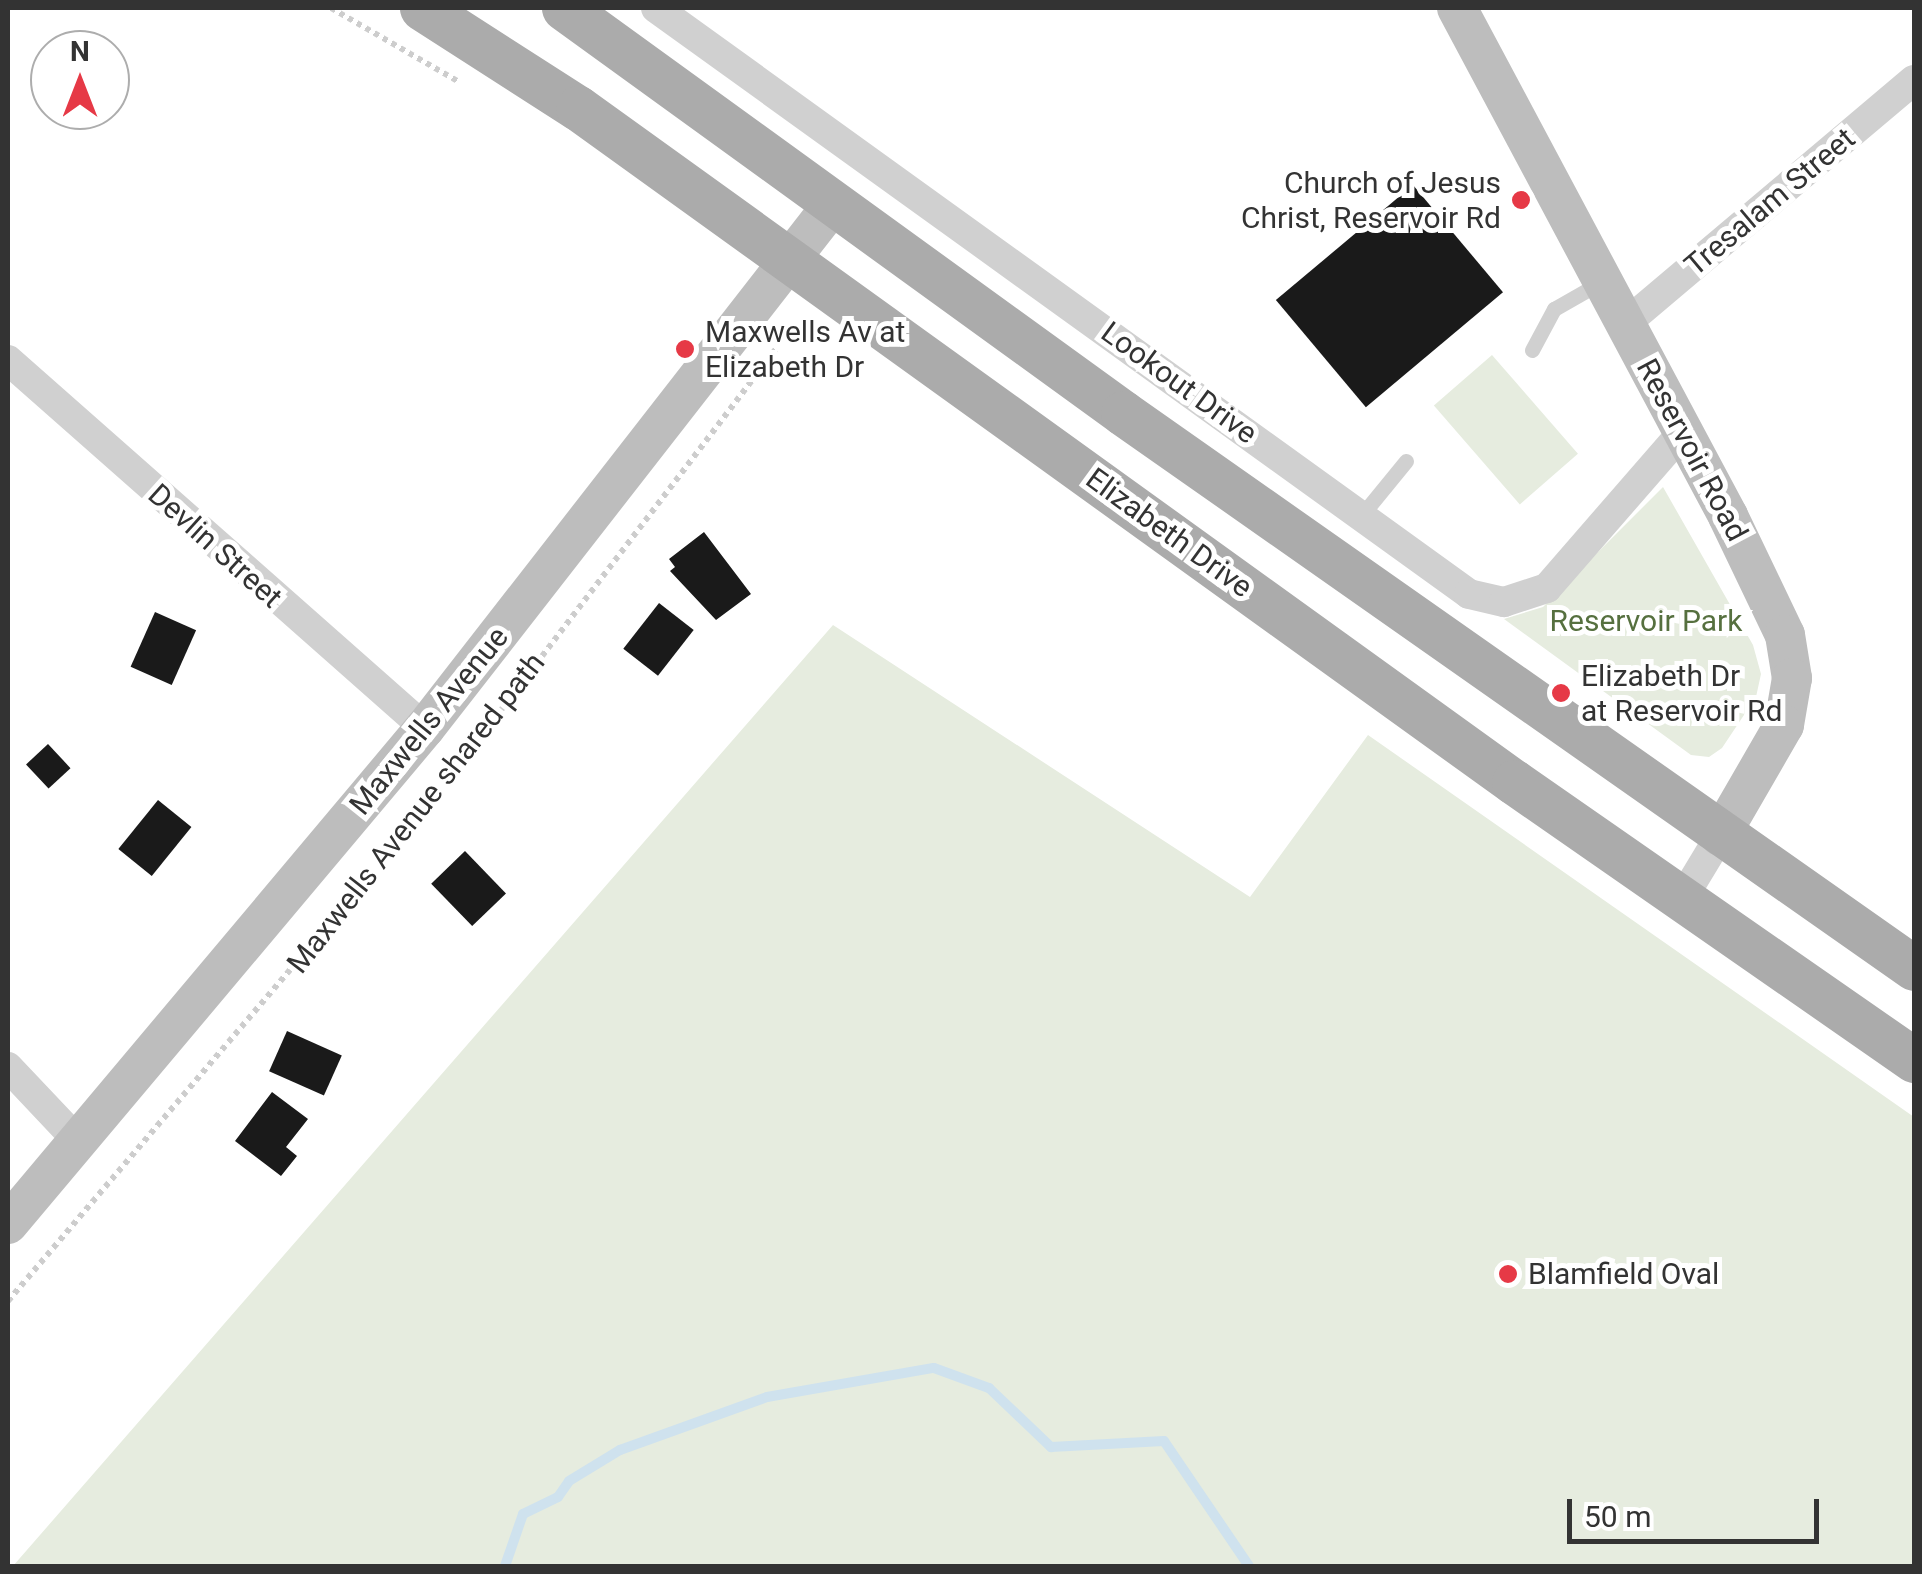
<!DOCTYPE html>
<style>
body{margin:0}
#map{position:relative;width:1922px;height:1574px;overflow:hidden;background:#fff;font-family:Roboto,sans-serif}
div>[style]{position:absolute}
.green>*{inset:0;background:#e6ecdf;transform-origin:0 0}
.stream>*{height:10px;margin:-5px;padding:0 5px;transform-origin:5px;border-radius:5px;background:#cfe2ee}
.building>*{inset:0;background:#1a1a1a;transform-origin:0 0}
.path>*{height:6px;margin-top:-3px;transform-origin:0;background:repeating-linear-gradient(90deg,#cdcdcd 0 5px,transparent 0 10px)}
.lane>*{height:15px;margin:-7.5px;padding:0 7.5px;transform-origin:7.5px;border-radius:7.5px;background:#d0d0d0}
.street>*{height:30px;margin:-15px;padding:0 15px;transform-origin:15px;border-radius:15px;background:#d0d0d0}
.secondary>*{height:40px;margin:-20px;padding:0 20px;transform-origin:20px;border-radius:20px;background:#bdbdbd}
.primary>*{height:45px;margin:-22.5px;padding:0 22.5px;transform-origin:22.5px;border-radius:22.5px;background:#ababab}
.dots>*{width:28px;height:28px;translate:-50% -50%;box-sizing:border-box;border:5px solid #fff;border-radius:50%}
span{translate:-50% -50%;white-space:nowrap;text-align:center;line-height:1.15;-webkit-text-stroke:10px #fff;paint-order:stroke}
.poi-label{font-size:30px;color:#333}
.right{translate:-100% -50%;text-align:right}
.left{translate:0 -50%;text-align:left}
.street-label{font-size:30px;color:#333}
.park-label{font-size:30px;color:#56703f}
.frame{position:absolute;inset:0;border:10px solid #333;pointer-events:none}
.north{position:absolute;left:30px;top:30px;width:100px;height:100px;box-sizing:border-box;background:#fff;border:2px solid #adadad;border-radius:50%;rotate:0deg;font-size:28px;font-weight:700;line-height:40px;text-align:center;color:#333}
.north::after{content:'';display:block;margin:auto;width:35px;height:45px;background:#e63946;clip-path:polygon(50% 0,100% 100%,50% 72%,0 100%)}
.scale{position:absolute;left:1567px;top:1499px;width:252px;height:45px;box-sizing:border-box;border:5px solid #333;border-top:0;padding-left:12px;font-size:30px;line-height:35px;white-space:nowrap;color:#333;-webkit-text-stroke:8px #fff;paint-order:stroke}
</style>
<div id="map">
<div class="green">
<div style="left:1492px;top:355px;width:131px;height:77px;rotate:49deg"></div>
<div style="clip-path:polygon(1663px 487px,1753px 645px,1761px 674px,1756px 697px,1722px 748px,1709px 757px,1691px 755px,1504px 619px,1543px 607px)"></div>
<div style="clip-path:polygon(833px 625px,1250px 897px,1368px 735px,1914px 1117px,1914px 1566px,13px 1566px)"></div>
</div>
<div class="stream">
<div style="left:505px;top:1566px;width:55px;rotate:-70.9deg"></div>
<div style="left:523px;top:1514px;width:39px;rotate:-26deg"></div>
<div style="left:558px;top:1497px;width:19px;rotate:-55deg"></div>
<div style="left:569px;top:1481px;width:60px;rotate:-31.3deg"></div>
<div style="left:620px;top:1450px;width:156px;rotate:-19.8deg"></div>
<div style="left:767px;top:1397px;width:169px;rotate:-9.9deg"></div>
<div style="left:934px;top:1368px;width:59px;rotate:20deg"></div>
<div style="left:989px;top:1388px;width:86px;rotate:43.6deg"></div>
<div style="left:1051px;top:1447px;width:113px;rotate:-3deg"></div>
<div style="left:1164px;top:1441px;width:151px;rotate:55.8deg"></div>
</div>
<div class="building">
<div style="left:1413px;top:185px;width:140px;height:179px;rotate:50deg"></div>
<div style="clip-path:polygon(704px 532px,751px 594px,716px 620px,670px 571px,675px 567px,669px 559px)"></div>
<div style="left:659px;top:603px;width:44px;height:58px;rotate:38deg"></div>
<div style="left:155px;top:612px;width:45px;height:60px;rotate:24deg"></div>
<div style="left:48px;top:744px;width:33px;height:30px;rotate:47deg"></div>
<div style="left:158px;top:800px;width:43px;height:63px;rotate:39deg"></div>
<div style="left:465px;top:851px;width:59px;height:47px;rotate:46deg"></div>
<div style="left:287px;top:1031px;width:60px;height:44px;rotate:24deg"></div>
<div style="clip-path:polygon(272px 1092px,308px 1119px,286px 1147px,297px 1156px,281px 1176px,235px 1141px)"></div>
</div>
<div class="path">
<div style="left:331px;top:8px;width:148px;rotate:30deg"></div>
<div style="left:8px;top:1301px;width:628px;rotate:-49.59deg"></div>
<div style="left:415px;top:823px;width:621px;rotate:-52.72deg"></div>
<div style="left:791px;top:329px;width:24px;rotate:-17deg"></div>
</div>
<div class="lane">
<div style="left:1532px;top:350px;width:47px;rotate:-61.8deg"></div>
<div style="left:1554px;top:309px;width:56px;rotate:-29.7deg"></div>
<div style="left:1361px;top:516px;width:71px;rotate:-50.7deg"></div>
</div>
<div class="street">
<div style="left:656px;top:8px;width:1002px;rotate:35.78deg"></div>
<div style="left:1469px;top:594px;width:36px;rotate:13deg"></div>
<div style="left:1504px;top:602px;width:45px;rotate:-18deg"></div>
<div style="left:1547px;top:588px;width:203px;rotate:-49deg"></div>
<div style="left:1625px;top:324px;width:378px;rotate:-40.2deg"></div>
<div style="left:8px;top:360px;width:556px;rotate:41.43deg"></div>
<div style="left:1682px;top:899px;width:74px;rotate:-58.9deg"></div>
<div style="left:8px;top:1067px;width:103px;rotate:46.6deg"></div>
</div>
<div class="secondary">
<div style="left:1457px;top:8px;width:576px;rotate:61.92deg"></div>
<div style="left:1728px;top:516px;width:132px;rotate:64.4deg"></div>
<div style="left:1785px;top:635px;width:44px;rotate:80.8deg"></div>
<div style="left:1792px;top:678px;width:48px;rotate:99.7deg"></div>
<div style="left:1784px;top:725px;width:128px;rotate:120deg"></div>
<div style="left:8px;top:1224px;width:648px;rotate:-49.95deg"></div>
<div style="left:425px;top:728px;width:666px;rotate:-52.08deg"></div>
</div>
<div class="primary">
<div style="left:422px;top:8px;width:185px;rotate:32.7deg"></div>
<div style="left:578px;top:108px;width:1153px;rotate:35.76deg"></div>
<div style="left:1514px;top:782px;width:487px;rotate:34.8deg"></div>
<div style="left:564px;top:8px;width:690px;rotate:35.92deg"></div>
<div style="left:1123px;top:413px;width:966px;rotate:35.06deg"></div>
</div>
<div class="dots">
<div style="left:1521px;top:200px;background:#e63946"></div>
<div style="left:685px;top:349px;background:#e63946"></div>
<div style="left:1561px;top:693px;background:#e63946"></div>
<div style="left:1508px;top:1274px;background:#e63946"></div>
</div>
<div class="poi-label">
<span class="right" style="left:1501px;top:200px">Church of Jesus<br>Christ, Reservoir Rd</span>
<span class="left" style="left:705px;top:349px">Maxwells Av at<br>Elizabeth Dr</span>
<span class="left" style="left:1581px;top:693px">Elizabeth Dr<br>at Reservoir Rd</span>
<span class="left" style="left:1528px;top:1274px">Blamfield Oval</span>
</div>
<div class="street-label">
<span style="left:1770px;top:202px;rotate:-40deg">Tresalam Street</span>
<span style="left:1179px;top:383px;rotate:36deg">Lookout Drive</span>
<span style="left:1692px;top:450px;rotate:62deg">Reservoir Road</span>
<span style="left:1169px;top:533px;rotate:36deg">Elizabeth Drive</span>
<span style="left:215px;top:546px;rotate:42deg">Devlin Street</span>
<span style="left:429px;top:721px;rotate:-51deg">Maxwells Avenue</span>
<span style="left:416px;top:813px;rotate:-52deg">Maxwells Avenue shared path</span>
</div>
<div class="park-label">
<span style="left:1646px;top:621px">Reservoir Park</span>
</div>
<div class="frame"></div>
<div class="north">N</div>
<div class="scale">50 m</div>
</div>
